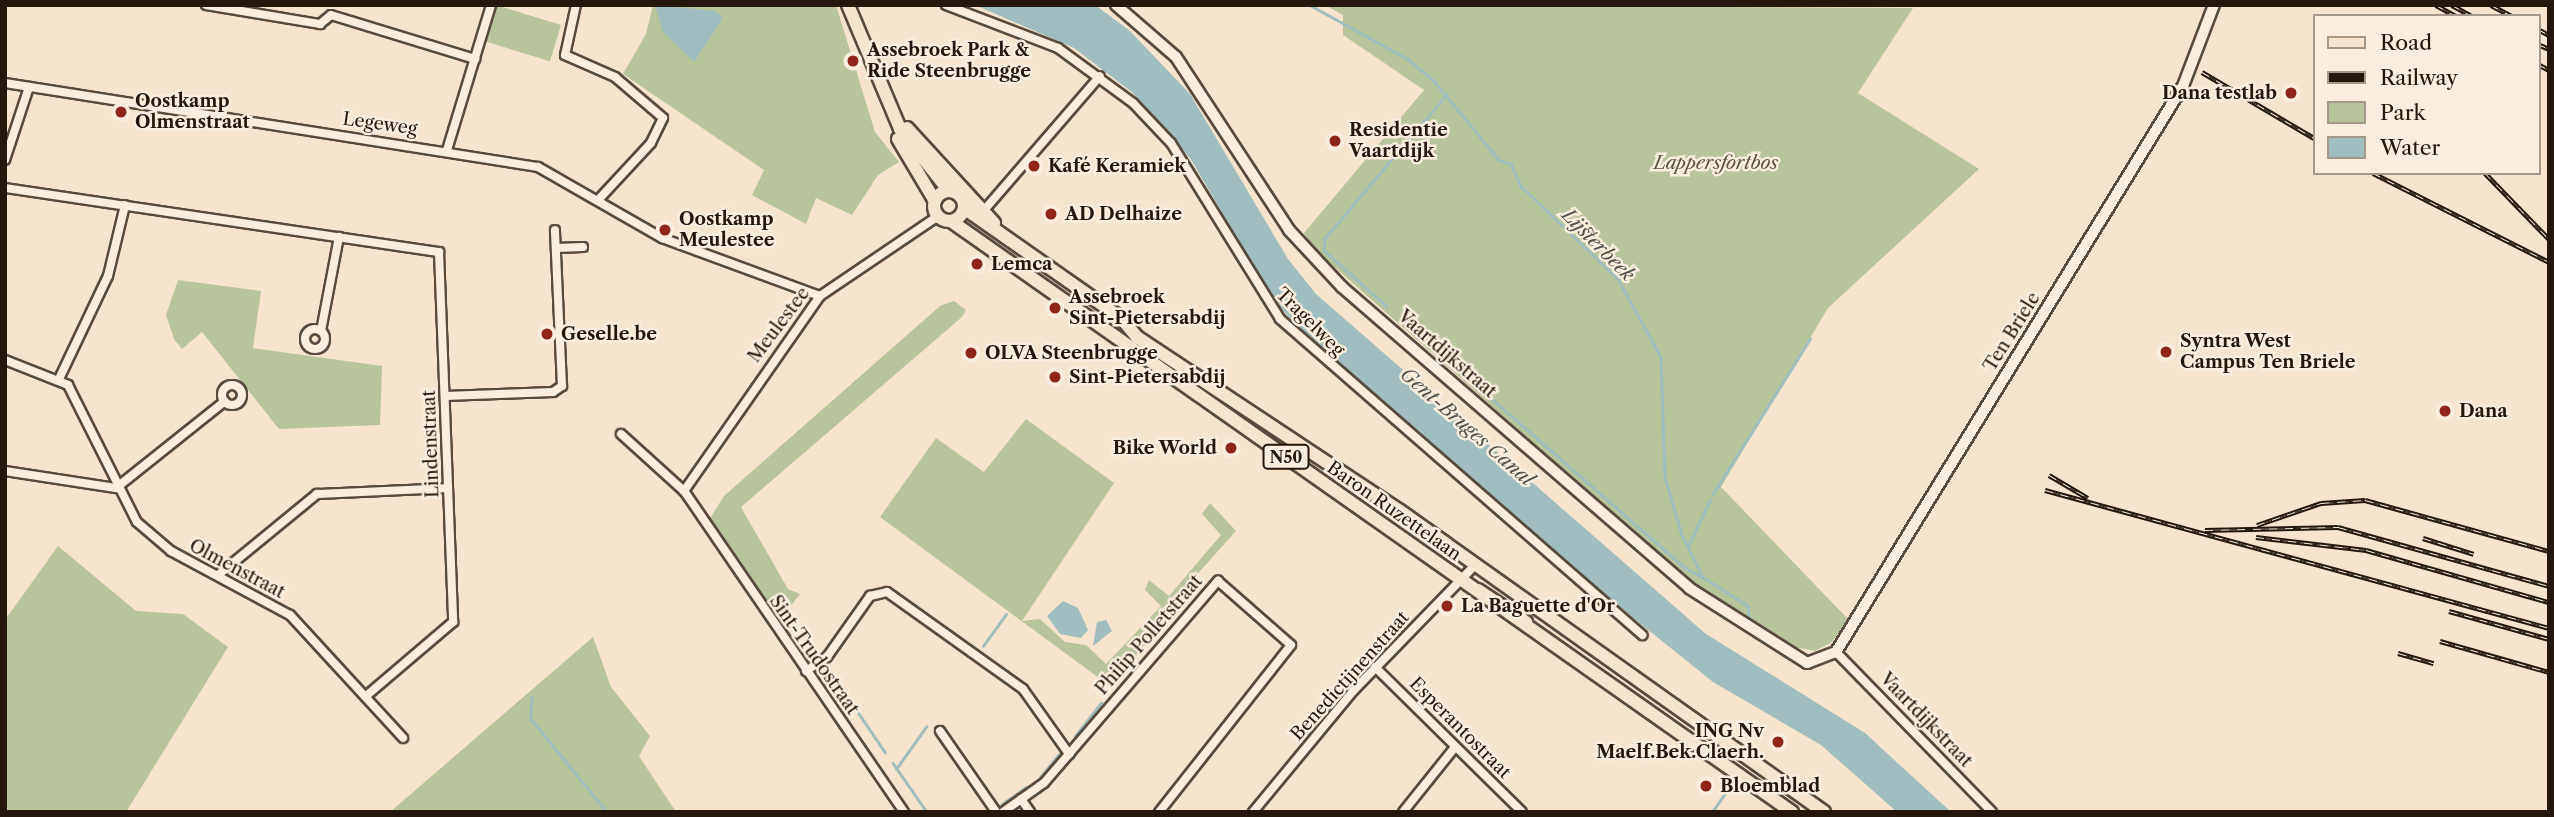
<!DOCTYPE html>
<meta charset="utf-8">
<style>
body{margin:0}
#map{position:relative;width:2554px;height:817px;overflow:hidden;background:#f6e5cc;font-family:"Libre Caslon Text",serif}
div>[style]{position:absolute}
.green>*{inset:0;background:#b8c59a;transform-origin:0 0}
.water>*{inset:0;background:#a0bdc0}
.stream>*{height:2.5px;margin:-1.25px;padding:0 1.25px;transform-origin:1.25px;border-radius:1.25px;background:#a0bdc0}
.roads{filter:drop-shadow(2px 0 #584a3d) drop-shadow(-2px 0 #584a3d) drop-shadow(0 2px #584a3d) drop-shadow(0 -2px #584a3d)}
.street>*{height:8px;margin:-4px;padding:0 4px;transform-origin:4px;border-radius:4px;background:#f9eede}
.street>.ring{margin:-4px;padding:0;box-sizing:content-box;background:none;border:8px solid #f9eede;border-radius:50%}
.secondary>*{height:10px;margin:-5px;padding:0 5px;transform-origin:5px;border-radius:5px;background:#f9eede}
.primary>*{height:12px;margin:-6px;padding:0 6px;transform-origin:6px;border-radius:6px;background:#f6e5cc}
.primary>.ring{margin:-6px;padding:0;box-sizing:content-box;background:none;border:12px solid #f6e5cc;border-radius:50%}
.rail>*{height:5px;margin-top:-2.5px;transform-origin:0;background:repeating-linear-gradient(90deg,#f9eede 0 8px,#24170d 0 16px);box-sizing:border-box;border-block:2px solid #24170d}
.dots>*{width:19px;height:19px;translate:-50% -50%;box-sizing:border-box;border:4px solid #f9eede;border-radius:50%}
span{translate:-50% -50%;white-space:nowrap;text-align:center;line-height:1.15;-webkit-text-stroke:5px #f9eede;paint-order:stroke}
.shield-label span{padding:2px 5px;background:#f9eede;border:2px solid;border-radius:5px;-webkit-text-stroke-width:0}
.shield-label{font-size:16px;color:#24170d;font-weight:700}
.poi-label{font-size:18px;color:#24170d;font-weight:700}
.left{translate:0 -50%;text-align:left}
.right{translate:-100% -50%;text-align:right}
.street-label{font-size:18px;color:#24170d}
.park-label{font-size:18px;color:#58543e;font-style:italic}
.water-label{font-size:19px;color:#4f514c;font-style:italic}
.frame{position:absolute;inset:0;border:7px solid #24170d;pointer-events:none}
.legend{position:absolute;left:2313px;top:14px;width:228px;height:161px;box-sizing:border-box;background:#f9eede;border:2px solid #a4988a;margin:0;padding:9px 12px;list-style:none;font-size:21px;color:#24170d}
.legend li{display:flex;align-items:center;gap:14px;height:35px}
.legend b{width:35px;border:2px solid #a4988a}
</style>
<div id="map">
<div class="green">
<div style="left:496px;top:5px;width:68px;height:38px;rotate:17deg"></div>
<div style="clip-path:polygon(653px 5px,836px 5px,875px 132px,899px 162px,878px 175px,852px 215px,816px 198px,806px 224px,752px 195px,764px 170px,623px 74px,646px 34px)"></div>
<div style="clip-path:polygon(1325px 5px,1913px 8px,1858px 93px,1979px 169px,1828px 308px,1721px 487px,1848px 619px,1832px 642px,1815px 651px,1789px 646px,1693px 584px,1313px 248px,1304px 233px,1424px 90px,1343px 35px,1343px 15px)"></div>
<div style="clip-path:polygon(178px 280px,261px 291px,253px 348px,382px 366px,380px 425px,279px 429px,202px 332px,182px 349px,174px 339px,166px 315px)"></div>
<div style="clip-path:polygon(954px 301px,966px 310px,962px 317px,741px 507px,788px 589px,800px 594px,780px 619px,709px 520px,724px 496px,940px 306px)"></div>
<div style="clip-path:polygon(1026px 419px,1114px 483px,1022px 621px,1040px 619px,1065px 642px,1086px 645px,1106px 664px,1161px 606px,1145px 590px,1149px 580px,1169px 596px,1221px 535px,1202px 514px,1210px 503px,1236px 531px,1165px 610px,1170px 617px,1110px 686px,880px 517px,936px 438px,984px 472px)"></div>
<div style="clip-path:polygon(58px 546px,136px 611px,183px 614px,228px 647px,126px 812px,5px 812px,5px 620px)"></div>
<div style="clip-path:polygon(593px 637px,611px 687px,650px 736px,639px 756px,676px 812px,390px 812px)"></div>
</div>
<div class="water">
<div style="clip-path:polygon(655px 5px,715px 11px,723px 18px,694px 62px,663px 32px)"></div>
<div style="clip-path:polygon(975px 5px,1095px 5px,1129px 30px,1190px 94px,1288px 259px,1316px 294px,1706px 634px,1865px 733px,1951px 812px,1897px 812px,1821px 745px,1713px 682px,1621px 608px,1314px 344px,1274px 301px,1190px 158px,1133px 93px,1074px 48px)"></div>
<div style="clip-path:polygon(1063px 601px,1078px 608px,1088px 630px,1081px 638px,1060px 634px,1047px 616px)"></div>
<div style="clip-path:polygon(1097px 622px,1106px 620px,1112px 631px,1093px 646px)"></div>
</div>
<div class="stream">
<div style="left:1310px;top:5px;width:112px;rotate:28.9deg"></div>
<div style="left:1408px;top:59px;width:35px;rotate:40deg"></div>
<div style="left:1435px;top:82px;width:101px;rotate:50.6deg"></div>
<div style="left:1499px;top:160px;width:13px;rotate:18deg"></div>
<div style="left:1511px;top:164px;width:24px;rotate:66deg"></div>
<div style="left:1521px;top:186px;width:134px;rotate:43.8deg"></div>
<div style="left:1618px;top:279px;width:89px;rotate:61.1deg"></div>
<div style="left:1661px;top:357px;width:120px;rotate:88.1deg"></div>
<div style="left:1665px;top:477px;width:60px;rotate:73.7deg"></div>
<div style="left:1682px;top:535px;width:47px;rotate:63.4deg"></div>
<div style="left:1703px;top:577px;width:54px;rotate:32.8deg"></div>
<div style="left:1748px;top:606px;width:13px;rotate:86deg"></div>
<div style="left:1387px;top:307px;width:84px;rotate:-138.4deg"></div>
<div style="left:1324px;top:251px;width:12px;rotate:-90deg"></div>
<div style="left:1324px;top:239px;width:190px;rotate:-49.7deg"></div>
<div style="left:1410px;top:327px;width:364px;rotate:41.2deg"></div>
<div style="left:1684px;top:567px;width:21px;rotate:29deg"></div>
<div style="left:1713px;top:494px;width:183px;rotate:-58deg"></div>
<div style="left:1688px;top:546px;width:51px;rotate:-64.4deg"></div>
<div style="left:983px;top:646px;width:39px;rotate:-54deg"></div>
<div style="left:830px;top:671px;width:98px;rotate:55.8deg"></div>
<div style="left:532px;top:697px;width:22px;rotate:93deg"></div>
<div style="left:531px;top:719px;width:120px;rotate:50.7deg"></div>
<div style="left:1075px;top:736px;width:42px;rotate:-51.8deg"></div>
<div style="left:893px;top:763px;width:60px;rotate:55.2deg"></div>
<div style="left:896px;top:769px;width:52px;rotate:-54.5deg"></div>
<div style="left:1040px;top:777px;width:30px;rotate:-50deg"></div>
<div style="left:1002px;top:804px;width:29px;rotate:-35deg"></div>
<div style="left:1712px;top:812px;width:29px;rotate:-55deg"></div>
</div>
<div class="roads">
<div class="street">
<div style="left:206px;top:5px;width:116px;rotate:9.5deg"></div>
<div style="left:320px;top:24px;width:14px;rotate:-39deg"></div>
<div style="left:576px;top:5px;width:51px;rotate:102.4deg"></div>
<div style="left:565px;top:55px;width:55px;rotate:23.7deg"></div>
<div style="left:615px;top:77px;width:63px;rotate:40.5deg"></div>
<div style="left:663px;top:118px;width:28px;rotate:116deg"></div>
<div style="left:651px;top:143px;width:76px;rotate:132.9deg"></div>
<div style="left:946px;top:5px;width:120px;rotate:21deg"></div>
<div style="left:1058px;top:48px;width:93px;rotate:36.3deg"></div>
<div style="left:1133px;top:103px;width:55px;rotate:46.5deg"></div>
<div style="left:1171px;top:143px;width:207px;rotate:58.2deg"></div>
<div style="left:1280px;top:319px;width:481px;rotate:41.1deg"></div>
<div style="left:331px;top:15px;width:151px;rotate:17deg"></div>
<div style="left:5px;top:83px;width:540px;rotate:8.96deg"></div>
<div style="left:538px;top:167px;width:143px;rotate:29.8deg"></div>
<div style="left:662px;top:238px;width:168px;rotate:20.2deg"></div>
<div style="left:447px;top:150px;width:152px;rotate:-73.1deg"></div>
<div style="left:5px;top:160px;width:77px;rotate:-71.8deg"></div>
<div style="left:5px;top:188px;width:439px;rotate:8.4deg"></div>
<div style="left:439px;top:252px;width:370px;rotate:87.8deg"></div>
<div style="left:453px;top:622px;width:114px;rotate:139.6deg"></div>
<div style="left:986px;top:208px;width:174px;rotate:-49.2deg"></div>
<div style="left:556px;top:248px;width:27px;rotate:-2deg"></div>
<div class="ring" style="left:305px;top:329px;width:12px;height:12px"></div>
<div style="left:321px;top:331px;width:96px;rotate:-79.2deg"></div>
<div style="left:5px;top:360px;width:68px;rotate:21.6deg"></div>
<div style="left:68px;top:385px;width:153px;rotate:63.3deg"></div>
<div style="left:137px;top:522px;width:45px;rotate:40.5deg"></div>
<div style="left:171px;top:551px;width:135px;rotate:28.3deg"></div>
<div style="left:290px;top:615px;width:167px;rotate:47.4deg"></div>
<div style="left:59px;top:379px;width:114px;rotate:-64.6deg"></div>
<div style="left:108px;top:276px;width:73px;rotate:-76.5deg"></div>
<div class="ring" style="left:222px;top:385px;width:12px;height:12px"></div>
<div style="left:445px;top:396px;width:108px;rotate:-2.1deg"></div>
<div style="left:553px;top:392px;width:11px;rotate:-34deg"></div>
<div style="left:562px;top:386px;width:156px;rotate:-92.6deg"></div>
<div style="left:621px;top:434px;width:85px;rotate:42.1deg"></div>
<div style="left:5px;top:471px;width:112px;rotate:8.7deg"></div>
<div style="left:116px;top:488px;width:139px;rotate:-38.6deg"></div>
<div style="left:218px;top:575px;width:128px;rotate:-39.3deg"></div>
<div style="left:317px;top:494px;width:131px;rotate:-2.6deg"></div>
<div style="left:1836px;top:652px;width:223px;rotate:45.7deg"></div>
<div style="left:1375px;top:667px;width:206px;rotate:44.6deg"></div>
<div style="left:806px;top:671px;width:25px;rotate:-34deg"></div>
<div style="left:827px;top:657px;width:75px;rotate:-54.8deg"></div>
<div style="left:870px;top:596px;width:17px;rotate:-13deg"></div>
<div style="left:887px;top:592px;width:167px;rotate:35.5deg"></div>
<div style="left:1023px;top:689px;width:80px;rotate:54.7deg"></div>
<div style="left:940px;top:731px;width:98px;rotate:55.3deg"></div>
<div style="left:1021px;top:799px;width:16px;rotate:55deg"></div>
<div style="left:904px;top:812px;width:389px;rotate:-124.4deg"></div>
<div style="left:684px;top:491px;width:238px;rotate:-55.1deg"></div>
<div style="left:820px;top:296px;width:143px;rotate:-34.1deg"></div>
<div style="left:1003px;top:812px;width:50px;rotate:-35.3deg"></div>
<div style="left:1044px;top:783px;width:267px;rotate:-49.3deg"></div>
<div style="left:1218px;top:581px;width:97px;rotate:41.2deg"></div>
<div style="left:1291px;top:645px;width:213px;rotate:128.3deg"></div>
<div style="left:1253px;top:812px;width:158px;rotate:-50.4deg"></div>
<div style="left:1354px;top:690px;width:173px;rotate:-45.9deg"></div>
<div style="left:1403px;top:812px;width:83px;rotate:-51.3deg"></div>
</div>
<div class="secondary">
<div style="left:1116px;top:5px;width:79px;rotate:40.9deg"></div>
<div style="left:1176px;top:57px;width:207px;rotate:56.8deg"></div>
<div style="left:1289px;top:230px;width:78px;rotate:47.1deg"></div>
<div style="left:1342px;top:287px;width:459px;rotate:40.9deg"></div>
<div style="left:1689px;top:588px;width:140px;rotate:32.4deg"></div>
<div style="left:1807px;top:663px;width:31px;rotate:-21deg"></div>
<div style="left:1836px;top:652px;width:664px;rotate:-58.49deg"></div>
<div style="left:2183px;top:86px;width:87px;rotate:-69.1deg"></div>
</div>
<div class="primary">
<div style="left:848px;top:5px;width:134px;rotate:67.2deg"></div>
<div style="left:900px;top:129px;width:79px;rotate:51.7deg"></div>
<div style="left:907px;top:128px;width:129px;rotate:47.5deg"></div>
<div style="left:898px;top:139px;width:72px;rotate:59.2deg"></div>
<div class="ring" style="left:934px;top:191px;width:18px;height:18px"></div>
<div style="left:964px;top:208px;width:199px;rotate:35deg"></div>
<div style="left:951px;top:221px;width:1028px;rotate:35.1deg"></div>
<div style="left:1121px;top:318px;width:25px;rotate:50deg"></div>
<div style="left:1137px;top:337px;width:315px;rotate:33.5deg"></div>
<div style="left:1400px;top:511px;width:520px;rotate:35.37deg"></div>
<div style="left:1478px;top:590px;width:58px;rotate:33.7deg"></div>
</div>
</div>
<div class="rail">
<div style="left:2436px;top:5px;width:23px;rotate:29deg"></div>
<div style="left:2452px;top:5px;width:23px;rotate:29deg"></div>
<div style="left:2491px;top:5px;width:24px;rotate:28deg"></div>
<div style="left:2538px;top:29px;width:13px;rotate:29deg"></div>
<div style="left:2538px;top:44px;width:12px;rotate:24deg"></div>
<div style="left:2538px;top:64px;width:13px;rotate:29deg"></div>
<div style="left:2202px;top:72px;width:130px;rotate:30.5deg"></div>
<div style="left:2373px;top:173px;width:197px;rotate:26.8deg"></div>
<div style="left:2485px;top:173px;width:92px;rotate:45.9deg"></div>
<div style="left:2049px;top:475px;width:45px;rotate:30.5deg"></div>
<div style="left:2045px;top:490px;width:523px;rotate:15.31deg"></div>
<div style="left:2257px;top:525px;width:68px;rotate:-19deg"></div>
<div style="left:2321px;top:503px;width:44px;rotate:-3.9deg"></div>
<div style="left:2365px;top:500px;width:191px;rotate:15.5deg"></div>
<div style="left:2205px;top:530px;width:133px;rotate:-1.3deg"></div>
<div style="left:2338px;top:527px;width:219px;rotate:15.6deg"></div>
<div style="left:2256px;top:537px;width:111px;rotate:6.7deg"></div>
<div style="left:2366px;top:550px;width:190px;rotate:15.9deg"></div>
<div style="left:2423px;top:538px;width:53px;rotate:17.4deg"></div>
<div style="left:2449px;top:611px;width:104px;rotate:15.6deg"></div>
<div style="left:2440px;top:641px;width:113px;rotate:15.9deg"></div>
<div style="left:2398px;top:653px;width:37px;rotate:16deg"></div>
</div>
<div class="dots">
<div style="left:853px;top:61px;background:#8f2418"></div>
<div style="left:2291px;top:93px;background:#8f2418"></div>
<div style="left:121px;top:112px;background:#8f2418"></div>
<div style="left:1335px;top:141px;background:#8f2418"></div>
<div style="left:1034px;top:166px;background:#8f2418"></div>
<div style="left:1051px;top:214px;background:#8f2418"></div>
<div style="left:665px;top:230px;background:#8f2418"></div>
<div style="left:977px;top:264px;background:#8f2418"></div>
<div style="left:1055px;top:308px;background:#8f2418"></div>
<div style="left:547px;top:334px;background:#8f2418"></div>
<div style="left:2166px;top:352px;background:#8f2418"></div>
<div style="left:971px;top:353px;background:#8f2418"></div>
<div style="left:1055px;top:377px;background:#8f2418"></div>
<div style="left:2445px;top:411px;background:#8f2418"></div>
<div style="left:1231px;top:448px;background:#8f2418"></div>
<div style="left:1447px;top:606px;background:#8f2418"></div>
<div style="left:1778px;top:742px;background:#8f2418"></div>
<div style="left:1706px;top:786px;background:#8f2418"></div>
</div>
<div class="shield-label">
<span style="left:1286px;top:457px">N50</span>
</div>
<div class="poi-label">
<span class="left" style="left:867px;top:61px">Assebroek Park &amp;<br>Ride Steenbrugge</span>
<span class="right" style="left:2277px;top:93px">Dana testlab</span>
<span class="left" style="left:135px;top:112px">Oostkamp<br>Olmenstraat</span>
<span class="left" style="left:1349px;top:141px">Residentie<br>Vaartdijk</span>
<span class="left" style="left:1048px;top:166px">Kafé Keramiek</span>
<span class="left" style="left:1065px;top:214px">AD Delhaize</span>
<span class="left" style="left:679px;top:230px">Oostkamp<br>Meulestee</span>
<span class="left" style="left:991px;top:264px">Lemca</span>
<span class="left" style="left:1069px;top:308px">Assebroek<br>Sint-Pietersabdij</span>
<span class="left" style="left:561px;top:334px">Geselle.be</span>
<span class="left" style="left:2180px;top:352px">Syntra West<br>Campus Ten Briele</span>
<span class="left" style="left:985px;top:353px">OLVA Steenbrugge</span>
<span class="left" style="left:1069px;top:377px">Sint-Pietersabdij</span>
<span class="left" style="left:2459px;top:411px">Dana</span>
<span class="right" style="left:1217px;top:448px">Bike World</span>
<span class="left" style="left:1461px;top:606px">La Baguette d'Or</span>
<span class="right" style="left:1764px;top:742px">ING Nv<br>Maelf.Bek.Claerh.</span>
<span class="left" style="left:1720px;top:786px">Bloemblad</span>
</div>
<div class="street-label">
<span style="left:380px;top:124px;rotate:8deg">Legeweg</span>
<span style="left:1310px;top:322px;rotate:45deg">Tragelweg</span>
<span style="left:779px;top:325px;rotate:-53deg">Meulestee</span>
<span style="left:2012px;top:332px;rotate:-58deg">Ten Briele</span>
<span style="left:1447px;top:354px;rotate:41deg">Vaartdijkstraat</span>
<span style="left:431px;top:444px;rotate:-92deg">Lindenstraat</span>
<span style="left:1394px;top:511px;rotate:35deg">Baron Ruzettelaan</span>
<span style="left:237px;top:569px;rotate:28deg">Olmenstraat</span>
<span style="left:1149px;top:635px;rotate:-49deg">Philip Polletstraat</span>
<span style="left:814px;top:655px;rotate:55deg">Sint-Trudostraat</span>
<span style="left:1350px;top:676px;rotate:-48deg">Benedictijnenstraat</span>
<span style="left:1926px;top:720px;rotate:46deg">Vaartdijkstraat</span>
<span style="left:1460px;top:728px;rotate:45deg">Esperantostraat</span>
</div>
<div class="park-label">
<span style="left:1716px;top:163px">Lappersfortbos</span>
</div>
<div class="water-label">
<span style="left:1598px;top:245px;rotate:45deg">Lijsterbeek</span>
<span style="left:1467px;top:427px;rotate:41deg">Gent-Bruges Canal</span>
</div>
<div class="frame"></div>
<ul class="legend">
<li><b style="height:9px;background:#f6e5cc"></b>Road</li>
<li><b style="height:9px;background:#24170d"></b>Railway</li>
<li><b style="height:19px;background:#b8c59a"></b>Park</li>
<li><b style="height:19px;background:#a0bdc0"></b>Water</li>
</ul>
</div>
